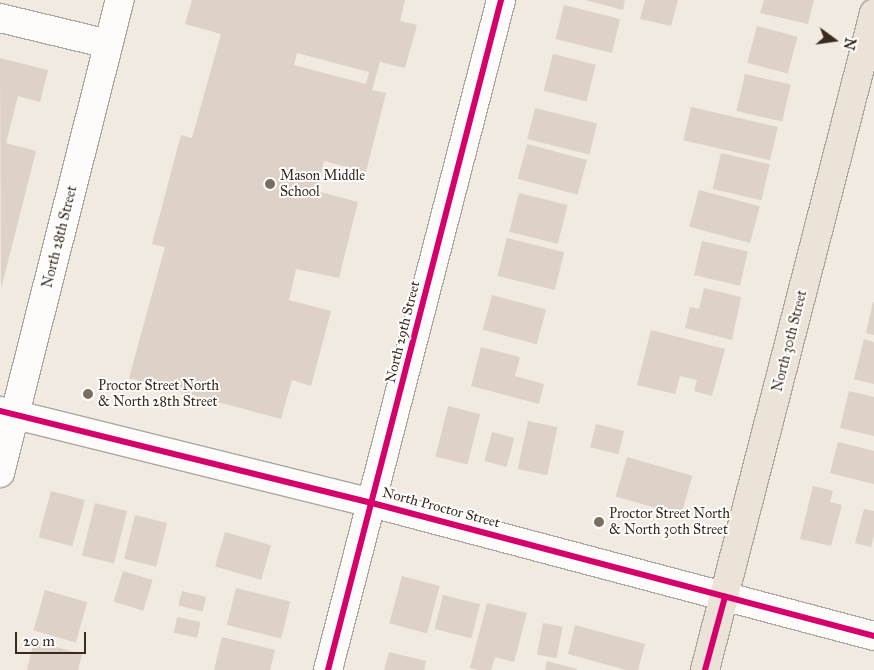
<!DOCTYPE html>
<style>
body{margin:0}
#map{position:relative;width:874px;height:670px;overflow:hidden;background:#f0eae0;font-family:"IM FELL Great Primer",serif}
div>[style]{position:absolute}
.building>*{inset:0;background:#ded1c7;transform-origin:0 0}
.roads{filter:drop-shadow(1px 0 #aba69f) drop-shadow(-1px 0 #aba69f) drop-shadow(0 1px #aba69f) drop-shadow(0 -1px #aba69f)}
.minor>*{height:28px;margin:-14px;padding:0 14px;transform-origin:14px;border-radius:14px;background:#fdfcfa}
.major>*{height:28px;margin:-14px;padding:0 14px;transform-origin:14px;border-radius:14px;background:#ebe3d8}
.cycleway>*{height:6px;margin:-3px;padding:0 3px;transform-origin:3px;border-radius:3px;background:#d6006c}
.dots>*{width:14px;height:14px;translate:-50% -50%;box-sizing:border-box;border:2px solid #fff;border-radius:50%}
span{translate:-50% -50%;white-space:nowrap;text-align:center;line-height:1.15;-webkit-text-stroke:4px #fff;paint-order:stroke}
.poi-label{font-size:14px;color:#3b2a1e}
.left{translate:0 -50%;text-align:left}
.street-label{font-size:14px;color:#3b2a1e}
.north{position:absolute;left:809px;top:15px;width:50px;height:50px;-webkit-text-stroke:4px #fff;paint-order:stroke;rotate:104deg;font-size:14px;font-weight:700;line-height:20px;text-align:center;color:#3b2a1e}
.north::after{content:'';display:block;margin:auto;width:18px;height:22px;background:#3b2a1e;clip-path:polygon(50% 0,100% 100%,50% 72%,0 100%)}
.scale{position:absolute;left:15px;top:632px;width:71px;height:22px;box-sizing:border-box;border:2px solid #3b2a1e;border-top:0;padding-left:6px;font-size:15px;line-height:18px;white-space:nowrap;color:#3b2a1e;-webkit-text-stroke:4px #fff;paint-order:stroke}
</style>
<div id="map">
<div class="building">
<div style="clip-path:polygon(evenodd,192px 0,405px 0,400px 21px,417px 25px,405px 68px,380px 62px,372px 90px,386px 93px,366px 172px,324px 161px,317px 191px,358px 202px,339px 278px,296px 269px,289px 300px,331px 311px,311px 386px,292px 380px,281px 419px,129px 378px,165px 247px,152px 244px,181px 135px,192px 138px,221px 34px,185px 24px,192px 0,297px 53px,369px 72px,366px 84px,294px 65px,297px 53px)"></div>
<div style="clip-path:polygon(585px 0,625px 0,623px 10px)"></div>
<div style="clip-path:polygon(645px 0,678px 0,671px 26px,640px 19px)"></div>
<div style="clip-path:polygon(764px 0,814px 0,808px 24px,760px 13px)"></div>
<div style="left:564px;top:5px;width:58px;height:35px;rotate:14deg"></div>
<div style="left:757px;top:26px;width:42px;height:38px;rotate:15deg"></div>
<div style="left:553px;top:54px;width:44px;height:38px;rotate:14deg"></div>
<div style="clip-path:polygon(0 58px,48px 70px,40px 102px,18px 96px,6px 143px,36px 151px,1px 289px)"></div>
<div style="left:745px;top:74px;width:47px;height:38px;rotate:13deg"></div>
<div style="left:691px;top:107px;width:89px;height:34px;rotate:13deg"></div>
<div style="left:535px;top:108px;width:64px;height:32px;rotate:14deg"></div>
<div style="left:527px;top:144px;width:62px;height:36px;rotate:15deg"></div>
<div style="left:721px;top:153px;width:50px;height:37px;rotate:13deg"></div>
<div style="left:699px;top:190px;width:63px;height:38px;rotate:15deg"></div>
<div style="left:519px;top:193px;width:50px;height:40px;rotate:14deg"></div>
<div style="left:507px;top:238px;width:59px;height:39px;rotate:14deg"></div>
<div style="left:702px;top:241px;width:47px;height:35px;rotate:13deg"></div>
<div style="clip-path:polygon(704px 288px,741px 297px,732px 340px,685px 328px,690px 307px,699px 309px)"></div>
<div style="left:492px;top:295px;width:56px;height:36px;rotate:15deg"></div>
<div style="clip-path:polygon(873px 302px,874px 302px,874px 335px,866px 333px)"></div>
<div style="clip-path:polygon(651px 330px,725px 349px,712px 396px,694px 391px,697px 380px,680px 376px,675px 394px,637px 385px)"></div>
<div style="clip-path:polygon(864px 339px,874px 342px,874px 384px,854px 379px)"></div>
<div style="clip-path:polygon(481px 347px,520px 357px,515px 376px,544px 384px,539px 404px,471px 386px)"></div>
<div style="clip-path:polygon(849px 391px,874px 397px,874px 436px,840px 428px)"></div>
<div style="left:448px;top:406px;width:33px;height:52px;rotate:14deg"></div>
<div style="left:528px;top:421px;width:30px;height:49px;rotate:12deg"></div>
<div style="left:596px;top:424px;width:29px;height:24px;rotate:14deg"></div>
<div style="left:492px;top:432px;width:23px;height:30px;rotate:15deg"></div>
<div style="clip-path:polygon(838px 442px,874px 451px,874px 484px,830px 473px)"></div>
<div style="left:627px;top:457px;width:68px;height:41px;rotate:16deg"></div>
<div style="clip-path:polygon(813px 486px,833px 491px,830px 502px,842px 505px,831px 546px,800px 539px)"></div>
<div style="left:51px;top:491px;width:35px;height:48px;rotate:15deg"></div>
<div style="left:95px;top:503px;width:33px;height:54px;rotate:14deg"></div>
<div style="clip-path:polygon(864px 509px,874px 511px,874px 535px,871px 547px,855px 543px)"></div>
<div style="left:135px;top:515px;width:33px;height:45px;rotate:14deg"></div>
<div style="left:225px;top:532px;width:48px;height:36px;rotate:16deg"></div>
<div style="left:123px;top:571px;width:31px;height:32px;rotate:17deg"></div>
<div style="left:402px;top:576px;width:39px;height:49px;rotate:15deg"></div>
<div style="left:236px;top:588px;width:56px;height:38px;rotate:14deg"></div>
<div style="left:45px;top:590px;width:44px;height:42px;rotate:16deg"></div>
<div style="left:182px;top:591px;width:25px;height:15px;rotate:14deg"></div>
<div style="left:443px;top:595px;width:38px;height:35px;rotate:14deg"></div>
<div style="clip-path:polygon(487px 603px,527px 613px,514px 662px,495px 657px,491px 670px,478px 670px,470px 668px)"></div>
<div style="left:177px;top:617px;width:24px;height:16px;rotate:12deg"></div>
<div style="left:543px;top:623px;width:20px;height:32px;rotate:11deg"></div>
<div style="clip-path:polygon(575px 625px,645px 644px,638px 670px,626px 670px,568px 654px)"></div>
<div style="clip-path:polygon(222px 637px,275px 650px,270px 670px,214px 670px)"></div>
<div style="clip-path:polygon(34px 641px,82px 654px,78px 670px,27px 670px)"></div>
<div style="clip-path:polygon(389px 652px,426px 661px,424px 670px,384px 670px)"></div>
<div style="clip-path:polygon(547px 661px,577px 669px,577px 670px,545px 670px)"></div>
</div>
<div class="roads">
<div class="minor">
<div style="left:0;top:18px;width:111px;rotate:13.5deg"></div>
<div style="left:0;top:411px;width:383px;rotate:13.9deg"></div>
<div style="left:372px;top:503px;width:519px;rotate:14.84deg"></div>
<div style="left:0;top:473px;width:488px;rotate:-75.8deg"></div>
<div style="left:328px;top:670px;width:692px;rotate:-75.52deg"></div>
</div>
<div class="major">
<div style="left:705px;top:670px;width:678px;rotate:-75.57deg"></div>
</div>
</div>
<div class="cycleway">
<div style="left:0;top:411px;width:383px;rotate:13.9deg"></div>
<div style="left:372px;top:503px;width:519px;rotate:14.84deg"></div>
<div style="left:328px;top:670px;width:692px;rotate:-75.52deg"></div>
<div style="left:705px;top:670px;width:76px;rotate:-74.7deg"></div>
</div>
<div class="dots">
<div style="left:270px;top:184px;background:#7a6d62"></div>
<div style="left:88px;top:394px;background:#7a6d62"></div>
<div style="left:599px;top:522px;background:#7a6d62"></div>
</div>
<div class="poi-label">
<span class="left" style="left:280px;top:184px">Mason Middle<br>School</span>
<span class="left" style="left:98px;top:394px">Proctor Street North<br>&amp; North 28th Street</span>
<span class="left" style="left:609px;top:522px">Proctor Street North<br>&amp; North 30th Street</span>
</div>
<div class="street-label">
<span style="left:60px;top:237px;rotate:-76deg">North 28th Street</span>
<span style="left:403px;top:332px;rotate:-76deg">North 29th Street</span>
<span style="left:790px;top:341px;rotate:-76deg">North 30th Street</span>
<span style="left:441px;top:508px;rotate:15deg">North Proctor Street</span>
</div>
<div class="north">N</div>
<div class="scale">20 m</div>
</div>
